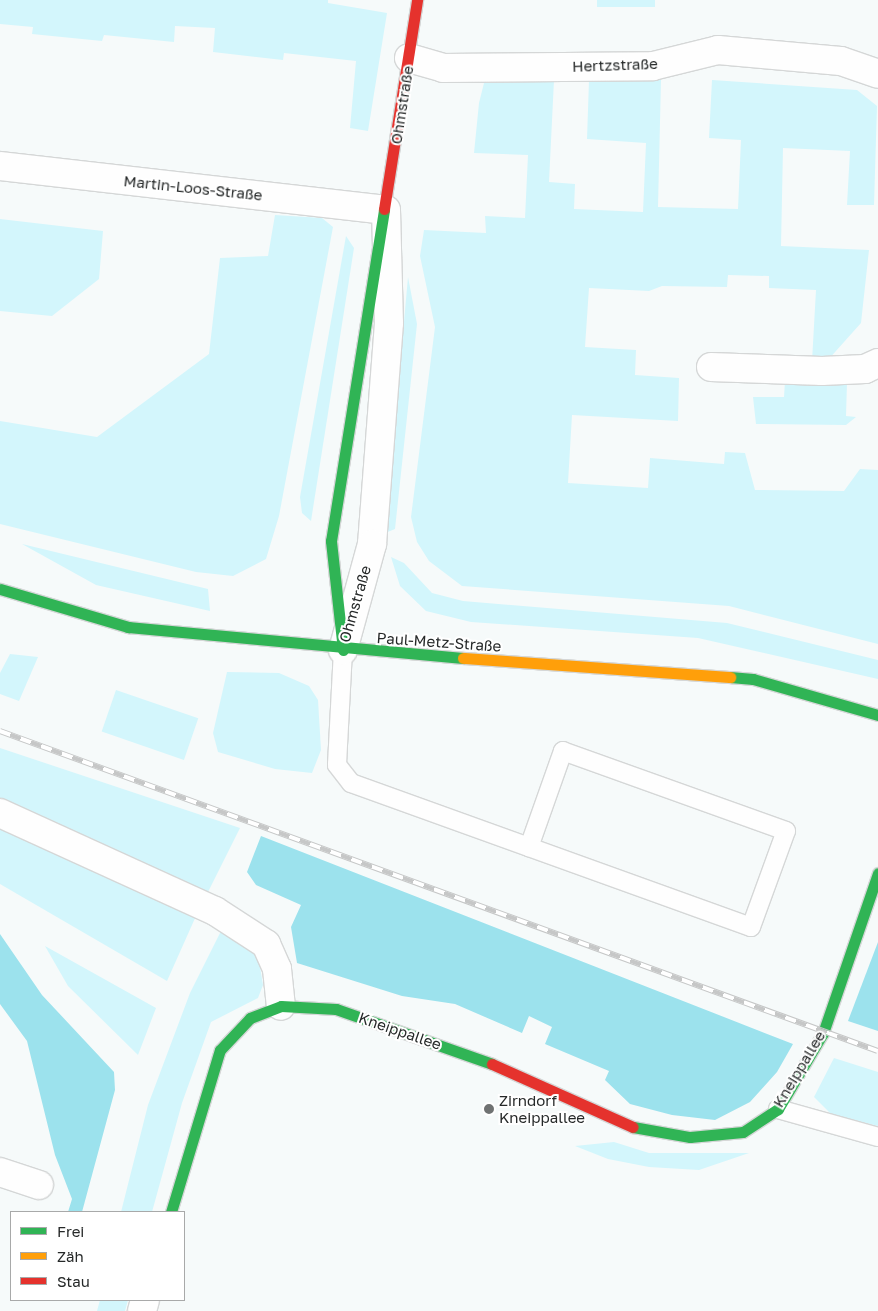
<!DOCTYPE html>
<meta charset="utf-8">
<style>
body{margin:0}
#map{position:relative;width:878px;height:1311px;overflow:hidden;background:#f6fafa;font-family:"Golos Text",sans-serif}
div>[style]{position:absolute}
.green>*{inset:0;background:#d3f6fc;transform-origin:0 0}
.forest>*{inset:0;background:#9ce2ed}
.roads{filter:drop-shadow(1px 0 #d5d7d7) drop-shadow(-1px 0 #d5d7d7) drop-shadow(0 1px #d5d7d7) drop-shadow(0 -1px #d5d7d7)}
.lane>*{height:18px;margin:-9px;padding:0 9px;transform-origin:9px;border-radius:9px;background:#fefefe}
.street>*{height:28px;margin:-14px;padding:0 14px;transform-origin:14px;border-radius:14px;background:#fefefe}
.fast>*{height:11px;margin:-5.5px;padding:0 5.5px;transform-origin:5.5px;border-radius:5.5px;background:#30b455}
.slow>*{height:11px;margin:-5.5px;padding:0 5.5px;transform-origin:5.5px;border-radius:5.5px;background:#ff9f0a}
.jam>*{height:11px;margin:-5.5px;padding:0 5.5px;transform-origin:5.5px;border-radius:5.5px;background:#e5322d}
.rail>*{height:5.5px;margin-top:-2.75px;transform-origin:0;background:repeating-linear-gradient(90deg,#fff 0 11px,#c6c7c7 0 22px);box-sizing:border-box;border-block:1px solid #c6c7c7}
.dots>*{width:14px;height:14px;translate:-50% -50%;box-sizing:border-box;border:2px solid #fff;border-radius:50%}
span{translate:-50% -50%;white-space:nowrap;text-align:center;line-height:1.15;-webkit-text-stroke:4px #fff;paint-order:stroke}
.street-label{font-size:15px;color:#262929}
.poi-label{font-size:15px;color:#262929}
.left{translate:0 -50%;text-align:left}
.legend{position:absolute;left:10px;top:1211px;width:175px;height:90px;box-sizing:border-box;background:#fff;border:1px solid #a8a9a9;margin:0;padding:6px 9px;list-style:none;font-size:15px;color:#262929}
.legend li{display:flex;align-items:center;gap:10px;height:25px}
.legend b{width:25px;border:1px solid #a8a9a9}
</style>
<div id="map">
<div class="green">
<div style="clip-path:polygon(0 0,328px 0,328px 3px,387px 13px,368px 131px,350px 128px,356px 61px,284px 53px,283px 60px,213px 52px,215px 28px,175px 26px,174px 42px,104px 35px,102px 41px,32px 34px,33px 27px,0 24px)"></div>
<div style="left:597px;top:0;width:58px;height:7px"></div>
<div style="clip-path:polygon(554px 80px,549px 182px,575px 184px,574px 209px,643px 212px,646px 143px,587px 139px,589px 80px,661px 80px,658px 207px,738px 209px,741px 140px,709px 138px,712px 80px,857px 90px,877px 106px,874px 205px,847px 205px,850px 151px,783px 148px,781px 246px,869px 250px,861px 323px,827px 361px,812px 361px,816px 290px,769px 288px,769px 276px,728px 275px,727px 287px,662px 286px,649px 291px,589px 288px,585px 347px,636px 350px,635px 375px,679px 378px,678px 421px,572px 415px,568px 483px,648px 488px,650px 458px,724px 464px,725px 452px,745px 453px,755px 490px,844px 491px,860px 469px,878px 470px,878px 644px,729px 606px,462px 586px,429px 561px,417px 542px,411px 517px,435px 327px,420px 256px,424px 230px,486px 233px,485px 216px,525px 218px,528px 155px,474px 153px,479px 103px,484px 83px)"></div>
<div style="clip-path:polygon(275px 215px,322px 218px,333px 227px,279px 516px,266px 559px,233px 576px,196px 572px,0 524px,0 421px,97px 437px,209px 354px,220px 258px,268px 256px)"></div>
<div style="clip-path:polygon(0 219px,103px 231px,99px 279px,52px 316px,0 311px)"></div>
<div style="clip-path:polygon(346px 236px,354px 248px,311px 521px,302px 513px,300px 497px)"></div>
<div style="clip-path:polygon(408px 277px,417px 324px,395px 529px,385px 533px)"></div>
<div style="clip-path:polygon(785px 381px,847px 383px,846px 416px,856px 417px,846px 425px,756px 424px,753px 397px,784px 397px)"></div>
<div style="clip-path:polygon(22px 544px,208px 589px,210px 611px,96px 585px)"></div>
<div style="clip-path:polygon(391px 557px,404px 563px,432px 593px,463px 601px,727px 623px,878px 660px,878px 679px,698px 638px,471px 622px,426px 611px,400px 586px)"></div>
<div style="clip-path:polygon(10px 654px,38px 657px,19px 701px,0 694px,0 673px)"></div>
<div style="clip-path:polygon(227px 672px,279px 673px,309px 686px,318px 700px,321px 750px,312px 773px,275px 769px,218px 752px,213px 733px)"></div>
<div style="left:116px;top:690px;width:87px;height:44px;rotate:19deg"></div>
<div style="clip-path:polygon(0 748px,240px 828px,206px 896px,0 805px)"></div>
<div style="clip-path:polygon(0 824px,196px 916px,167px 981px,0 884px)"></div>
<div style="clip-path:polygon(223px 927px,258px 955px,263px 985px,258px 998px,211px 1022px,182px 1103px,152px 1212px,121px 1212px,148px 1105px,190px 993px)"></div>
<div style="clip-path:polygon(45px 946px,156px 1008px,138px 1055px,68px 986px)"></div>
<div style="clip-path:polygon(834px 1058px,878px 1072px,878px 1126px,831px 1114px,814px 1097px)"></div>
<div style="clip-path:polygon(614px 1142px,649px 1153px,749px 1153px,699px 1170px,649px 1167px,608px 1159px,575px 1146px)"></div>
<div style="clip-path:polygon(100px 1300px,128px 1300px,125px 1311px,97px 1311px)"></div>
</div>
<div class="forest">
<div style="clip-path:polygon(261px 836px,793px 1044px,777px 1072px,750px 1102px,715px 1120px,672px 1115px,630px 1104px,605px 1080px,609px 1071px,545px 1044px,552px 1027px,529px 1016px,522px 1033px,455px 1004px,402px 996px,297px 963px,291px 927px,301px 905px,256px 885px,247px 872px)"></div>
<div style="clip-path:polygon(0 934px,42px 995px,114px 1072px,115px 1090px,82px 1212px,68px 1212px,72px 1199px,55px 1155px,27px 1041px,0 1004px)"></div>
<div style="clip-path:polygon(878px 942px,878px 1031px,848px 1021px)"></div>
</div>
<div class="roads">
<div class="lane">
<div style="left:343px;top:650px;width:115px;rotate:93deg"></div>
<div style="left:337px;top:765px;width:23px;rotate:52deg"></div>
<div style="left:351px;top:783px;width:425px;rotate:19.8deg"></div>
<div style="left:751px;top:927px;width:102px;rotate:-70deg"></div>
<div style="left:786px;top:831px;width:237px;rotate:-160.3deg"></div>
<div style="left:563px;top:751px;width:102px;rotate:109.5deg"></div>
<div style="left:778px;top:1109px;width:104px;rotate:15.6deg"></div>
</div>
<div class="street">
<div style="left:409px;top:58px;width:35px;rotate:16deg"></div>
<div style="left:443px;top:68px;width:210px;rotate:-0.5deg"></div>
<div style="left:653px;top:66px;width:67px;rotate:-13.8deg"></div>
<div style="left:718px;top:50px;width:123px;rotate:5.1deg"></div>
<div style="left:841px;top:61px;width:39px;rotate:19deg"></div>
<div style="left:0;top:166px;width:388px;rotate:6.5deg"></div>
<div style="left:386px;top:210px;width:113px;rotate:88.5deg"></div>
<div style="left:389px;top:323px;width:222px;rotate:94.4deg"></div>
<div style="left:372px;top:544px;width:110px;rotate:105.3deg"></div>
<div style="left:711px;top:367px;width:111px;rotate:2.1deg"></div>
<div style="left:822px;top:371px;width:43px;rotate:-2.7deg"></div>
<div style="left:865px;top:369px;width:14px;rotate:-25deg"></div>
<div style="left:0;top:813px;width:236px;rotate:24.5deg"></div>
<div style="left:215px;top:911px;width:61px;rotate:32.9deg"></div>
<div style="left:266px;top:944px;width:27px;rotate:66deg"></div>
<div style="left:277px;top:969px;width:37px;rotate:84deg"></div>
<div style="left:0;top:1172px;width:41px;rotate:18.4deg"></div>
<div style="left:142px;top:1311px;width:11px;rotate:-75deg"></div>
</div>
<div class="fast">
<div style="left:0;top:589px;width:134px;rotate:16.5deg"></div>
<div style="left:128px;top:627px;width:336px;rotate:5.3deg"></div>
<div style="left:343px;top:650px;width:110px;rotate:-96.3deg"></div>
<div style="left:331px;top:541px;width:336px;rotate:-80.9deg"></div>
<div style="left:730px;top:677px;width:23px;rotate:5deg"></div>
<div style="left:753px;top:679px;width:130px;rotate:16.1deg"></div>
<div style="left:633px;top:1127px;width:58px;rotate:10deg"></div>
<div style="left:690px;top:1137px;width:53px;rotate:-5.4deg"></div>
<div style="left:743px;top:1132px;width:42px;rotate:-33.3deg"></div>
<div style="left:778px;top:1109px;width:88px;rotate:-59.4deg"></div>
<div style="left:823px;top:1033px;width:169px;rotate:-71deg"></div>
<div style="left:171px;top:1212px;width:169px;rotate:-73.2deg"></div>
<div style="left:220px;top:1050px;width:44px;rotate:-46.8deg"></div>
<div style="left:250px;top:1018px;width:33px;rotate:-21deg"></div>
<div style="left:281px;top:1006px;width:55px;rotate:3.1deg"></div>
<div style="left:336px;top:1009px;width:165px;rotate:19.4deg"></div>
</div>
<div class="slow">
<div style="left:463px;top:658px;width:268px;rotate:4.1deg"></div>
</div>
<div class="jam">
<div style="left:384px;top:209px;width:212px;rotate:-81deg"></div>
<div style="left:492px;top:1064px;width:154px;rotate:24.1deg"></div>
</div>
</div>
<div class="rail">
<div style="left:0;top:731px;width:934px;rotate:20.03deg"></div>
</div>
<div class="dots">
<div style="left:489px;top:1109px;background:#6f7272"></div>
</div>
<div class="street-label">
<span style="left:615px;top:65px;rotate:-2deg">Hertzstraße</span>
<span style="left:402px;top:105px;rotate:-81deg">Ohmstraße</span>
<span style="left:193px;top:188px;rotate:6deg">Martin-Loos-Straße</span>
<span style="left:355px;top:604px;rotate:-74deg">Ohmstraße</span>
<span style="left:439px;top:642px;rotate:4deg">Paul-Metz-Straße</span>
<span style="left:400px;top:1031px;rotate:19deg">Kneippallee</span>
<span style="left:799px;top:1069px;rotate:-59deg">Kneippallee</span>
</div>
<div class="poi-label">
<span class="left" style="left:499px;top:1109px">Zirndorf<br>Kneippallee</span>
</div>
<ul class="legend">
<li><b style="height:6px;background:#30b455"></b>Frei</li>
<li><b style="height:6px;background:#ff9f0a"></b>Zäh</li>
<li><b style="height:6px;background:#e5322d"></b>Stau</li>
</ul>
</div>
